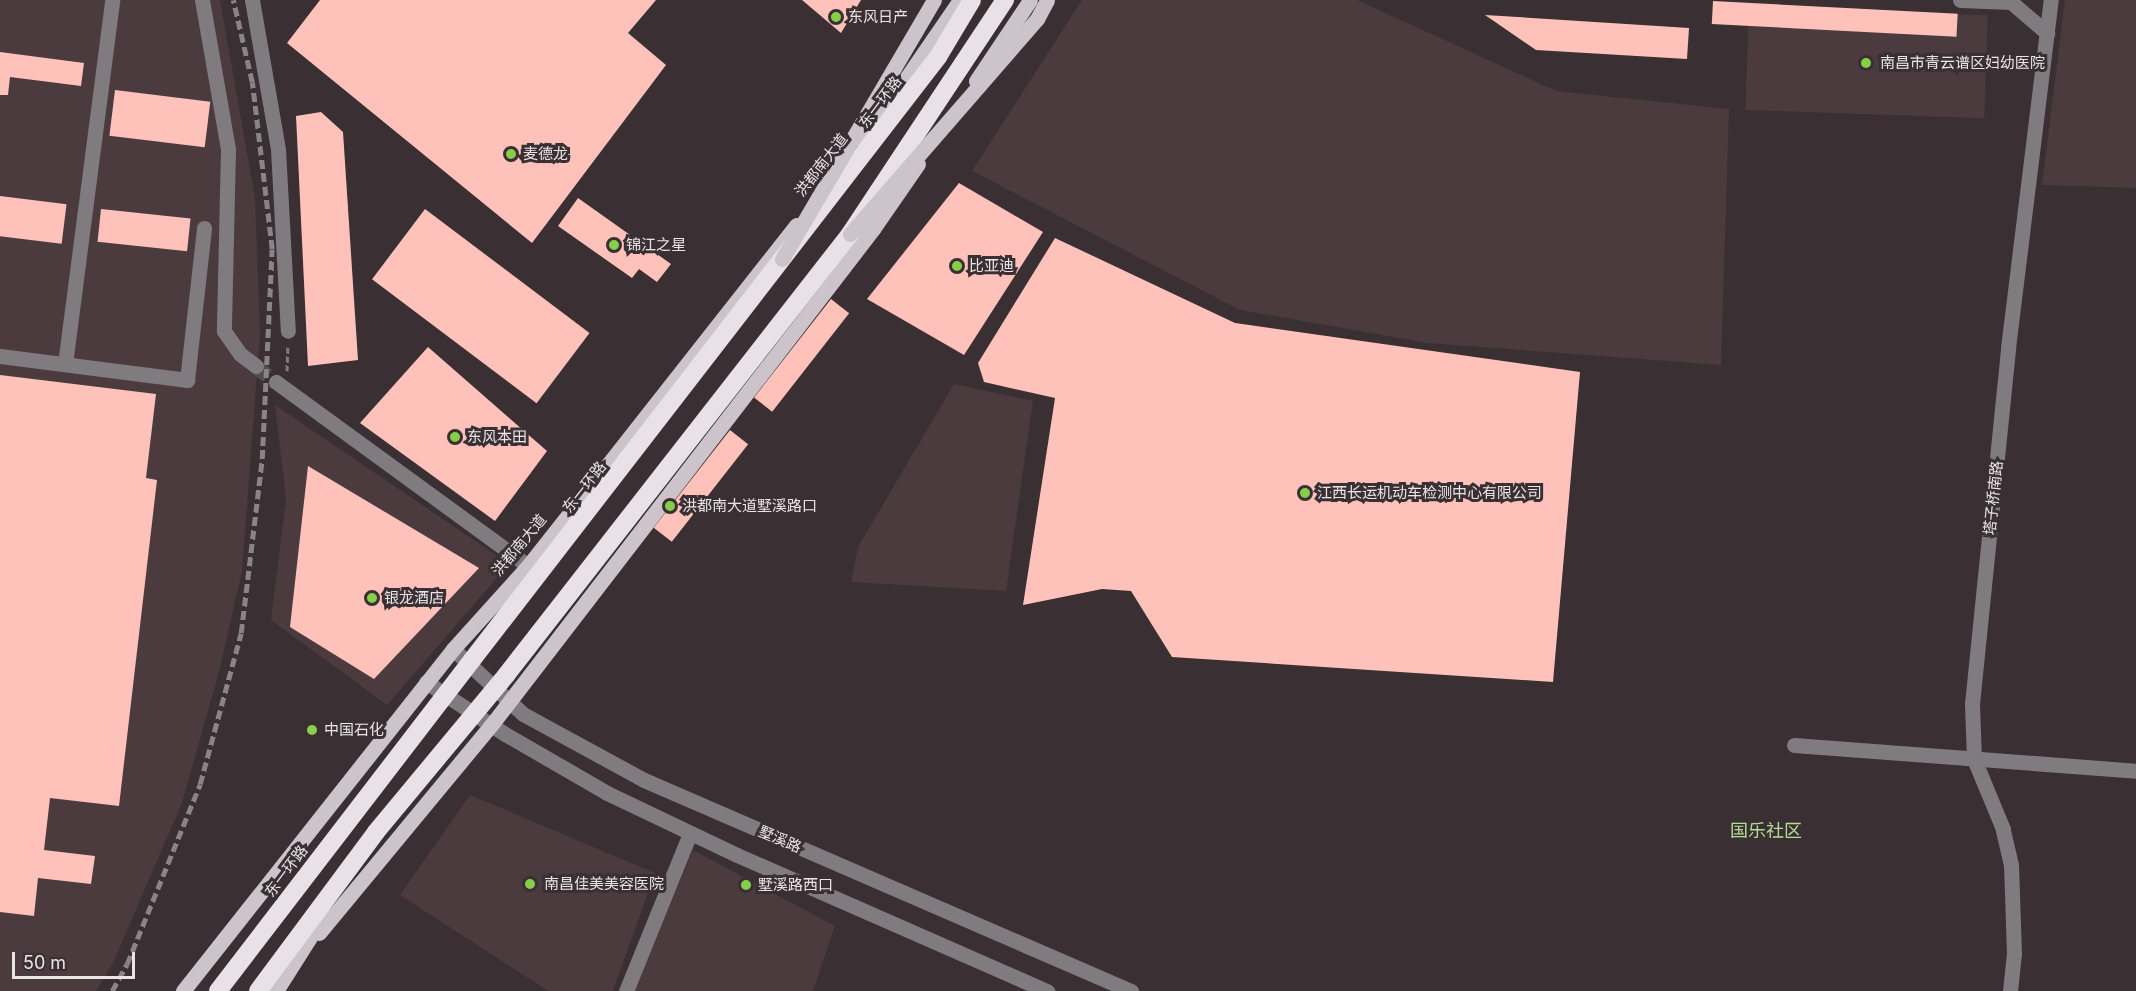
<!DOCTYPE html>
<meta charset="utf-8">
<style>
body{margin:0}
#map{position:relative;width:2136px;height:991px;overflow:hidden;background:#3a2f32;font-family:Inter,"Noto Sans SC",sans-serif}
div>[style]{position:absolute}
.built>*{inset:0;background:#4b3b3f;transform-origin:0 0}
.building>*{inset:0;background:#ffc2bb;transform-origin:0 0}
.minor-tunnel>*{height:15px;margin-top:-7.5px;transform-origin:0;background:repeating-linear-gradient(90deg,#554a4d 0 15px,transparent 0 23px)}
.path>*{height:3px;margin-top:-1.5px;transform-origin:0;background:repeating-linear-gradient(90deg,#847a7d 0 6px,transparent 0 9px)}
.minor>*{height:15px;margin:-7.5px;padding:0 7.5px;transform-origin:7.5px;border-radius:7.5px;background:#7f7b7e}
.major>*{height:15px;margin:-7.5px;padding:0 7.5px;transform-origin:7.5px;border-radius:7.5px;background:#ccc4ca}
.highway>*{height:18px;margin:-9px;padding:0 9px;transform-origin:9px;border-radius:9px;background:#eae0e8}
.rail>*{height:4.5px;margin-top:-2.25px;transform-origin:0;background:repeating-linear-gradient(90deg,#8c8386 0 9px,transparent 0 13.5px)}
.major-bridge>*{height:15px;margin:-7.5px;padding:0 7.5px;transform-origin:7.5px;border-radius:7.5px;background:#ccc4ca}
.highway-bridge>*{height:18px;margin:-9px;padding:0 9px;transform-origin:9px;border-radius:9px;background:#eae0e8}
.dots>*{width:16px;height:16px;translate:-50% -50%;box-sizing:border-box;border:3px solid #3a2f32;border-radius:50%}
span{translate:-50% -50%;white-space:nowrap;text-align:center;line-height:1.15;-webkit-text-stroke:6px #3a2f32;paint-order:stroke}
.poi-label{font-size:15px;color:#ebe4e6}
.left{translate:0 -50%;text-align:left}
.street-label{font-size:15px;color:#ebe4e6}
.quarter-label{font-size:18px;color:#b2db97}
.scale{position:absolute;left:12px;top:952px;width:123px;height:27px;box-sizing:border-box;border:3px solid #ebe4e6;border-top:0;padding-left:8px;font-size:18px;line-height:21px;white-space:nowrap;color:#ebe4e6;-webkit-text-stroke:4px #3a2f32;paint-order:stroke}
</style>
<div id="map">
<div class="built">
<div style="clip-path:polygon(0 0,220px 0,255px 198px,260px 335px,242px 571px,219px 672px,182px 803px,113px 963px,96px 991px,0 991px)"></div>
<div style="clip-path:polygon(1082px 0,1357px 0,1556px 91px,1729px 109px,1721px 365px,1428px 343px,1240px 310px,972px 171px)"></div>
<div style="clip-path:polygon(2065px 0,2136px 0,2136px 188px,2042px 185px)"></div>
<div style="left:1749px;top:7px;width:239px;height:103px;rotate:2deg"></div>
<div style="clip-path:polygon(954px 384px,1033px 401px,1006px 591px,851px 582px,858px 547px)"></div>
<div style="clip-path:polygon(275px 405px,509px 564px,387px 705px,271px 620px,286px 499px)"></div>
<div style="clip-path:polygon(470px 795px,655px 873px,613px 991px,548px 991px,400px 895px)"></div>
<div style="clip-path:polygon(693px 850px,835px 926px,813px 991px,634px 991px)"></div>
</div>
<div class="building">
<div style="clip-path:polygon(320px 0,656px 0,628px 33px,666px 65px,532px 243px,287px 43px)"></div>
<div style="clip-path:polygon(802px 0,861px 0,841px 33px)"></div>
<div style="left:1713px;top:1px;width:245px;height:23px;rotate:3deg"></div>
<div style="clip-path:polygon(1485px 15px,1689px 28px,1687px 59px,1536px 50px)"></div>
<div style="clip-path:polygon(0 52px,84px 63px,81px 86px,10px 77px,8px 95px,0 95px)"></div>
<div style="left:115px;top:90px;width:96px;height:46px;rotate:7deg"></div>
<div style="clip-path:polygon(321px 112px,343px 132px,358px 360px,308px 366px,296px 116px)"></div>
<div style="clip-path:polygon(959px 183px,1043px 232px,964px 355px,867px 299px)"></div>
<div style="left:0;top:196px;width:67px;height:40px;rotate:7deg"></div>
<div style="clip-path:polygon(578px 198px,671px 264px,657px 282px,639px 269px,632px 278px,558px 226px)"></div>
<div style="left:101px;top:209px;width:90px;height:33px;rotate:6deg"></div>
<div style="left:425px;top:209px;width:206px;height:88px;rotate:37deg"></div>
<div style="clip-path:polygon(1055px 238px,1235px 323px,1580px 372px,1553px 682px,1172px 657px,1131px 591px,1102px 589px,1023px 605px,1055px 398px,984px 382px,978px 363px)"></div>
<div style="left:831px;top:299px;width:23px;height:125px;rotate:38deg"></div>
<div style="clip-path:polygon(428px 347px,547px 451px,495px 521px,360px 423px)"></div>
<div style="clip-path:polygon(0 375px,156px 394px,146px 478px,157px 480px,119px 806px,50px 798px,44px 850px,95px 856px,91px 884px,38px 878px,34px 916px,0 912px)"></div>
<div style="left:730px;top:430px;width:23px;height:124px;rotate:38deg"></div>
<div style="clip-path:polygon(308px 466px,479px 568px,374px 679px,290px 627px)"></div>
</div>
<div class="minor-tunnel">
<div style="left:256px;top:366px;width:26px;rotate:39deg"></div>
</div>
<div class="path">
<div style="left:287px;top:371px;width:26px;rotate:-88deg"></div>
</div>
<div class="minor">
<div style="left:202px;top:0;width:151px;rotate:80.1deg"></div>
<div style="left:228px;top:149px;width:182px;rotate:91.3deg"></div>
<div style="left:224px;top:331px;width:28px;rotate:55deg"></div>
<div style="left:240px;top:354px;width:20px;rotate:37deg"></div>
<div style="left:252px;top:0;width:151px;rotate:80.1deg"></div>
<div style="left:278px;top:149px;width:182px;rotate:86.9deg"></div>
<div style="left:1960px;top:0;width:51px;rotate:2.2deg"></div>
<div style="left:2011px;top:2px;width:48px;rotate:40.7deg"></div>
<div style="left:0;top:356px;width:189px;rotate:7.3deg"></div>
<div style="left:187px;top:380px;width:153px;rotate:-83.6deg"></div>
<div style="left:65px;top:364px;width:367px;rotate:-82.6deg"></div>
<div style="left:276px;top:382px;width:312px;rotate:36.1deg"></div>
<div style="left:453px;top:649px;width:96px;rotate:42.9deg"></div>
<div style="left:523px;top:714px;width:138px;rotate:28.6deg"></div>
<div style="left:644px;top:780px;width:531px;rotate:23.43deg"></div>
<div style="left:426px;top:682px;width:95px;rotate:33.4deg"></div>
<div style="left:505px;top:734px;width:118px;rotate:30deg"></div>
<div style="left:607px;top:793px;width:144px;rotate:25.5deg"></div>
<div style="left:737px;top:855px;width:339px;rotate:23.7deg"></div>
<div style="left:1794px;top:745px;width:343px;rotate:4.3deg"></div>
<div style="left:626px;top:991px;width:170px;rotate:-67.9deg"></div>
<div style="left:2010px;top:991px;width:37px;rotate:-84deg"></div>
<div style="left:2014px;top:954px;width:89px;rotate:-91.9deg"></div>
<div style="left:2011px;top:865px;width:37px;rotate:-103deg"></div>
<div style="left:2003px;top:829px;width:76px;rotate:-112.5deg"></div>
<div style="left:1974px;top:759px;width:55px;rotate:-92.1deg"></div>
<div style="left:1972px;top:704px;width:358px;rotate:-84.2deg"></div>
<div style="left:2008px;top:348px;width:351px;rotate:-83deg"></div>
</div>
<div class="major">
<div style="left:976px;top:81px;width:97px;rotate:-56.3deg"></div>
<div style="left:863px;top:141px;width:171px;rotate:-55.5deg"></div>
<div style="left:319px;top:933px;width:271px;rotate:-50.4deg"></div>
<div style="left:492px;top:724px;width:625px;rotate:-52.41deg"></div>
<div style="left:873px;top:229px;width:79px;rotate:-55.3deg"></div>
<div style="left:183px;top:991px;width:436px;rotate:-51.7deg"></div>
<div style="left:453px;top:649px;width:112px;rotate:-47.9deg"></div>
<div style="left:528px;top:566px;width:434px;rotate:-51.8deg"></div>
</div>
<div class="highway">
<div style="left:472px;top:660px;width:762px;rotate:-52.3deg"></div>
<div style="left:938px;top:57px;width:66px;rotate:-59.2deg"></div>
<div style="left:507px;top:674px;width:558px;rotate:-52.06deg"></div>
<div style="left:850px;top:234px;width:281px;rotate:-56.5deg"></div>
</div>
<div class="rail">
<div style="left:112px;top:991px;width:31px;rotate:-61deg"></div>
<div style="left:127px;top:964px;width:194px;rotate:-67.9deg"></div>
<div style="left:200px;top:784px;width:156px;rotate:-74.8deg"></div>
<div style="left:241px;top:633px;width:175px;rotate:-83.1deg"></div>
<div style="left:262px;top:459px;width:210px;rotate:-87.3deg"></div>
<div style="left:272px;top:249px;width:168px;rotate:-96.8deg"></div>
<div style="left:252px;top:82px;width:84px;rotate:-103deg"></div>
</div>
<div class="major-bridge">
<div style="left:850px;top:234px;width:285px;rotate:-49deg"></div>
<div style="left:1037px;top:19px;width:21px;rotate:-62deg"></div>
<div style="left:782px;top:259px;width:300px;rotate:-59.6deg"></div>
<div style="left:276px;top:991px;width:90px;rotate:-57.7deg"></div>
</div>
<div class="highway-bridge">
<div style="left:218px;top:991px;width:417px;rotate:-52.5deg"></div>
<div style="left:258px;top:991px;width:198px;rotate:-53.4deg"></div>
<div style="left:376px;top:832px;width:205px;rotate:-50.3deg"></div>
</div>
<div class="dots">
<div style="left:836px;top:17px;background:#87cf4a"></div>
<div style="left:1866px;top:63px;background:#87cf4a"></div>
<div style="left:511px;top:154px;background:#87cf4a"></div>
<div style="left:614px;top:245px;background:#87cf4a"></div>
<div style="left:957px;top:266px;background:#87cf4a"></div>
<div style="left:455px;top:437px;background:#87cf4a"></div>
<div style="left:1305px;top:493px;background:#87cf4a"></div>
<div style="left:670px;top:506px;background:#87cf4a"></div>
<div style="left:372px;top:598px;background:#87cf4a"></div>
<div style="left:312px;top:730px;background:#87cf4a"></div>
<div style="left:530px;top:884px;background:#87cf4a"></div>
<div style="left:746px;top:885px;background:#87cf4a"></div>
</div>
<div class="poi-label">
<span class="left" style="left:848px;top:17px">东风日产</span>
<span class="left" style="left:1880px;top:63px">南昌市青云谱区妇幼医院</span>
<span class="left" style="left:523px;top:154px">麦德龙</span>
<span class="left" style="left:626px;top:245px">锦江之星</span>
<span class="left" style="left:969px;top:266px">比亚迪</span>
<span class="left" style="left:467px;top:437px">东风本田</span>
<span class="left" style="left:1317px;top:493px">江西长运机动车检测中心有限公司</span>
<span class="left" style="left:682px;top:506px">洪都南大道墅溪路口</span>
<span class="left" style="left:384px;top:598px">银龙酒店</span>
<span class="left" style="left:324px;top:730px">中国石化</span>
<span class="left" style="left:544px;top:884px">南昌佳美美容医院</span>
<span class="left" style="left:758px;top:885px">墅溪路西口</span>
</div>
<div class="street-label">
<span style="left:880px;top:102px;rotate:-53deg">东一环路</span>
<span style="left:821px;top:165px;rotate:-52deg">洪都南大道</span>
<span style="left:584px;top:487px;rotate:-52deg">东一环路</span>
<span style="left:1993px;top:498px;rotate:-84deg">塔子桥南路</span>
<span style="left:519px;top:545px;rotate:-50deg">洪都南大道</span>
<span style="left:780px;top:839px;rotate:23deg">墅溪路</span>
<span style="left:286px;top:871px;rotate:-53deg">东一环路</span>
</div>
<div class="quarter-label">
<span style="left:1766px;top:831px">国乐社区</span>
</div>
<div class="scale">50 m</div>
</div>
